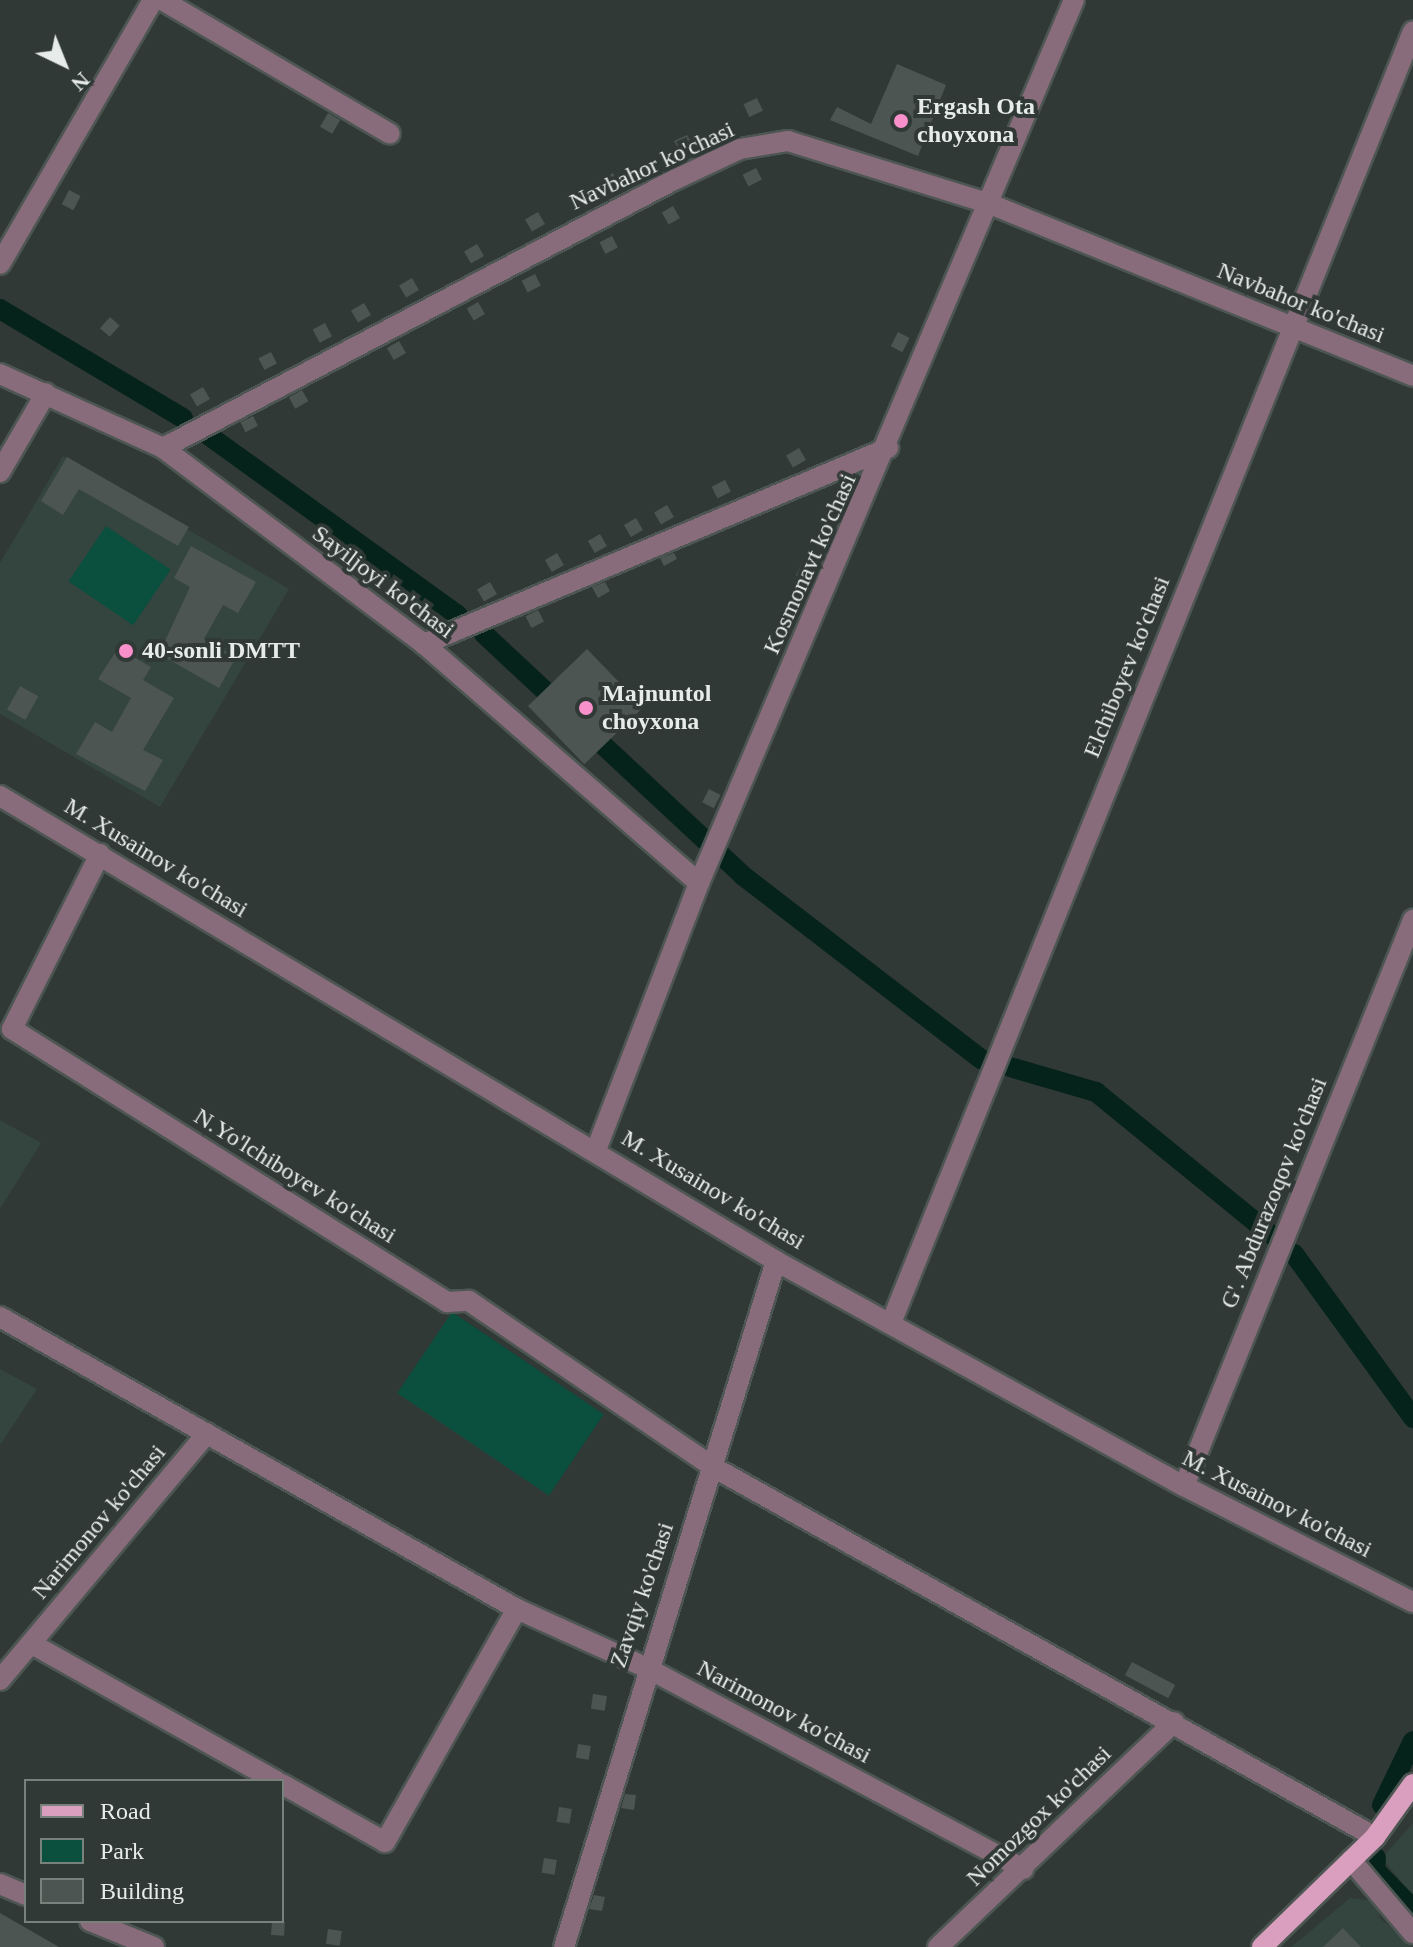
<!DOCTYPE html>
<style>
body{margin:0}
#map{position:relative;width:1413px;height:1947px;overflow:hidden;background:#303935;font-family:Georgia,serif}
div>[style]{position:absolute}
.built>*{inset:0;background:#34443e}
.green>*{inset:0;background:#0b4f3e;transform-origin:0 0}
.canal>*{height:20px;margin:-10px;padding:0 10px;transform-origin:10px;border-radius:10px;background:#06231b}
.building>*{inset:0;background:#4c5552;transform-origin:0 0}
.roads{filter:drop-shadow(2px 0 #4d5652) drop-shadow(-2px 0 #4d5652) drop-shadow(0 2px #4d5652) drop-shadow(0 -2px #4d5652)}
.minor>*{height:20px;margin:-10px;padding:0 10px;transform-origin:10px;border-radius:10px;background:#896c7b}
.major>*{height:20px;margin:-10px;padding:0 10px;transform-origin:10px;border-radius:10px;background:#da9fbf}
.dots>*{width:22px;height:22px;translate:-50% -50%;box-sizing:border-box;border:4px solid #303935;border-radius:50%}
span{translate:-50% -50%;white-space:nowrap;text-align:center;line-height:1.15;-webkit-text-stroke:8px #303935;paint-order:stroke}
.poi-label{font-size:24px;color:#e7ecea;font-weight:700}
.left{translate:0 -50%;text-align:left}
.street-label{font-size:24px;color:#e7ecea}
.legend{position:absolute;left:24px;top:1779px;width:260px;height:144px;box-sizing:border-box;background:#303935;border:2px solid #79817d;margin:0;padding:10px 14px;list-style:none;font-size:24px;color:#e7ecea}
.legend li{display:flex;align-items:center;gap:16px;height:40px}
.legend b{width:40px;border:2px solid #79817d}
.north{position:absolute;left:24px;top:24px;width:80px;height:80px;-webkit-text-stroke:6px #303935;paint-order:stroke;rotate:137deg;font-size:22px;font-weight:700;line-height:32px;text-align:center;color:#e7ecea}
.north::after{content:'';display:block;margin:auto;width:28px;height:36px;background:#e7ecea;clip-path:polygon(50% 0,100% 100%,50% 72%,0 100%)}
</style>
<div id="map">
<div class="built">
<div style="clip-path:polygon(63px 456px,289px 589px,160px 807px,0 714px,0 563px)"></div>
<div style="clip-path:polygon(0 1120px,41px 1143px,0 1209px)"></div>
<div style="clip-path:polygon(0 1369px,37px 1389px,0 1445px)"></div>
<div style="clip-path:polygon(1413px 1823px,1413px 1896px,1382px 1858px)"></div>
<div style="clip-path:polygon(1350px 1898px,1375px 1901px,1380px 1918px,1413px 1947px,1291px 1947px)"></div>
</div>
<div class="green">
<div style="left:106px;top:526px;width:78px;height:67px;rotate:34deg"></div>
<div style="left:452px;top:1312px;width:183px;height:98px;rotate:34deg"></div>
</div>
<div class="canal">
<div style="left:0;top:309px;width:213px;rotate:30.8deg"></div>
<div style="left:208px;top:435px;width:308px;rotate:35.8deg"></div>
<div style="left:484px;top:634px;width:353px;rotate:43deg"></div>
<div style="left:742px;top:875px;width:302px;rotate:37.6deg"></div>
<div style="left:1010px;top:1067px;width:90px;rotate:16.2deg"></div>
<div style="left:1096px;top:1092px;width:225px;rotate:39.2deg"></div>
<div style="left:1294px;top:1254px;width:203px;rotate:54deg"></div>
<div style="left:1382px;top:1805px;width:71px;rotate:-64.2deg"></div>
<div style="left:1376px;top:1858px;width:12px;rotate:95deg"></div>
<div style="left:1375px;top:1870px;width:54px;rotate:45.7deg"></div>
</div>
<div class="building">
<div style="clip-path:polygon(897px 64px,946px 85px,918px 156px,830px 120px,837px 107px,871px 124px)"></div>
<div style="left:757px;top:98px;width:14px;height:15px;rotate:65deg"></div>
<div style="left:328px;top:113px;width:14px;height:16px;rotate:30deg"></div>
<div style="clip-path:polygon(687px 135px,694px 147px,681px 153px,674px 141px)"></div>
<div style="left:756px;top:168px;width:13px;height:15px;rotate:63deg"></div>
<div style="left:613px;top:173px;width:14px;height:15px;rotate:65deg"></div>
<div style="left:69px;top:190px;width:13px;height:16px;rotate:27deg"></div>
<div style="left:673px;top:206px;width:14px;height:13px;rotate:60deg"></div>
<div style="left:538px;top:212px;width:14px;height:15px;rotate:60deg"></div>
<div style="left:612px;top:236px;width:13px;height:14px;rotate:63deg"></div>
<div style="left:477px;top:244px;width:14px;height:15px;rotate:60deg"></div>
<div style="left:535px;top:274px;width:13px;height:15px;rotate:63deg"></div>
<div style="left:412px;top:278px;width:14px;height:15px;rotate:60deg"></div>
<div style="left:478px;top:302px;width:14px;height:13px;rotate:60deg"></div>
<div style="left:364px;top:303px;width:14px;height:15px;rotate:60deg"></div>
<div style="left:110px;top:317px;width:13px;height:15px;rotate:42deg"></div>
<div style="left:325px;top:323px;width:15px;height:14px;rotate:62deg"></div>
<div style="left:898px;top:332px;width:13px;height:16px;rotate:27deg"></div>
<div style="left:399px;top:341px;width:14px;height:14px;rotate:60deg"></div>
<div style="left:271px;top:352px;width:13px;height:14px;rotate:63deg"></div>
<div style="left:203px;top:387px;width:14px;height:15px;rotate:60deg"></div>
<div style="left:302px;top:390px;width:13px;height:15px;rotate:61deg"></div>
<div style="left:253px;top:416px;width:11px;height:14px;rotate:63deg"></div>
<div style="left:799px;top:448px;width:14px;height:15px;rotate:60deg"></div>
<div style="clip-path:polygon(67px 457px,189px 527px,178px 546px,79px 489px,63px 515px,41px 501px)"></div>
<div style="left:725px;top:480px;width:13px;height:15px;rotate:63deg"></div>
<div style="left:667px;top:505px;width:14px;height:15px;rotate:60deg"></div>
<div style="left:636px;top:518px;width:14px;height:14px;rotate:60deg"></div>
<div style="left:600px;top:534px;width:14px;height:14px;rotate:60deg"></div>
<div style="clip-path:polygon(191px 546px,256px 582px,238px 613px,223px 605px,204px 639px,236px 657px,219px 688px,159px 654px,190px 587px,174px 578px)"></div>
<div style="left:557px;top:553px;width:14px;height:14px;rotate:60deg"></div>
<div style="clip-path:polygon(674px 553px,677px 559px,664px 566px,660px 558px)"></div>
<div style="left:803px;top:561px;width:13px;height:16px;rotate:27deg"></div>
<div style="left:490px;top:582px;width:14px;height:15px;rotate:60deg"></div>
<div style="clip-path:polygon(605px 582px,610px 591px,598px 598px,592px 587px)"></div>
<div style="left:538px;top:610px;width:13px;height:14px;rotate:63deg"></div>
<div style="clip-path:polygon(118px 648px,151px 667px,143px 680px,174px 698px,143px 750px,163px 760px,145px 791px,76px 754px,95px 722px,112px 732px,131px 698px,98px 679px)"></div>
<div style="left:587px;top:649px;width:81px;height:82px;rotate:46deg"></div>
<div style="left:20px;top:686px;width:21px;height:27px;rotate:29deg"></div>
<div style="left:709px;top:789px;width:13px;height:15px;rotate:27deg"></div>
<div style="left:1132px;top:1662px;width:49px;height:15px;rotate:28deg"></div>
<div style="left:593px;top:1694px;width:14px;height:15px;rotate:8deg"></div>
<div style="left:578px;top:1744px;width:13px;height:14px;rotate:9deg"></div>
<div style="clip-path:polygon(625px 1794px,636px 1795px,634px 1810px,621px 1808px)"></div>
<div style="left:559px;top:1807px;width:13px;height:15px;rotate:9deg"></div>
<div style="left:544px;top:1858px;width:13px;height:15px;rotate:9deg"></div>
<div style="clip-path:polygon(594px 1895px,605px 1897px,602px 1911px,589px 1909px)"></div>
<div style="clip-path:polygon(0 1913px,59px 1947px,0 1947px)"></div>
<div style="left:272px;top:1921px;width:13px;height:14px;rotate:4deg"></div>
<div style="clip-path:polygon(1343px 1928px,1361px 1947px,1323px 1947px)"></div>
<div style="left:328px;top:1929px;width:14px;height:15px;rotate:8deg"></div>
</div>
<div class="roads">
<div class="minor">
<div style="left:162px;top:0;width:264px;rotate:30.4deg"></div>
<div style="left:0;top:264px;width:305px;rotate:-59.9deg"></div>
<div style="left:0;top:374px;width:179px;rotate:24.4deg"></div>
<div style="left:163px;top:448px;width:326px;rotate:36.9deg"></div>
<div style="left:424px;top:644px;width:364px;rotate:41deg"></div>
<div style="left:163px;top:448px;width:575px;rotate:-27.68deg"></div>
<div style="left:672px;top:181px;width:75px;rotate:-25.2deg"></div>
<div style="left:740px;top:149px;width:49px;rotate:-9.5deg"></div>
<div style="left:788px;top:141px;width:212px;rotate:17.3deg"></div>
<div style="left:990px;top:204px;width:457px;rotate:22.1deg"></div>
<div style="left:0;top:472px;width:91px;rotate:-59.8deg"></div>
<div style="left:424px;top:644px;width:504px;rotate:-22.9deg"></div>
<div style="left:0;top:796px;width:905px;rotate:30.93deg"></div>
<div style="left:776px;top:1261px;width:466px;rotate:28.9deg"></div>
<div style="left:1184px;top:1486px;width:257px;rotate:26.9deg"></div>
<div style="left:100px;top:854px;width:196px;rotate:116.7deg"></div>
<div style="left:12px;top:1029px;width:514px;rotate:32.11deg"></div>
<div style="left:447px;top:1302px;width:22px;rotate:-3deg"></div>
<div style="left:469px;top:1301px;width:295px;rotate:34.2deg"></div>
<div style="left:713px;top:1467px;width:758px;rotate:29.2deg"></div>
<div style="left:596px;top:1150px;width:286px;rotate:-68.9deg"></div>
<div style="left:699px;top:883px;width:959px;rotate:-66.99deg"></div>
<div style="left:0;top:1317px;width:594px;rotate:29.46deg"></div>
<div style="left:517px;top:1609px;width:141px;rotate:24.4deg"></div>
<div style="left:645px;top:1667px;width:429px;rotate:28.1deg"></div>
<div style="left:891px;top:1323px;width:1393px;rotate:-68deg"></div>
<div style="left:1184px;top:1486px;width:611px;rotate:-67.97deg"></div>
<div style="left:32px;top:1644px;width:280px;rotate:29.3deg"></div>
<div style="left:0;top:1680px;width:322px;rotate:-50deg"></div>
<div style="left:282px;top:1784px;width:118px;rotate:29.4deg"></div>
<div style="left:385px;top:1842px;width:268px;rotate:-60.5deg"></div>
<div style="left:1351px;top:1860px;width:96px;rotate:49.7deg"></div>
<div style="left:0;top:1884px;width:28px;rotate:23deg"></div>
<div style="left:90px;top:1921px;width:69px;rotate:22.1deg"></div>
<div style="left:564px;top:1947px;width:718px;rotate:-72.83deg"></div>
<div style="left:938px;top:1947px;width:326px;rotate:-43.6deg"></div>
</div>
<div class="major">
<div style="left:1262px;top:1947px;width:158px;rotate:-44.2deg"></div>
<div style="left:1375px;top:1837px;width:65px;rotate:-54.4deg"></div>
</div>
</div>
<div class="dots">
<div style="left:901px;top:121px;background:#f890cc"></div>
<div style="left:126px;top:651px;background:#f890cc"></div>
<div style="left:586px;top:708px;background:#f890cc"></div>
</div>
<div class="poi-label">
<span class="left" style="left:917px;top:121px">Ergash Ota<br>choyxona</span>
<span class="left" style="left:142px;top:651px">40-sonli DMTT</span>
<span class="left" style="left:602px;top:708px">Majnuntol<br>choyxona</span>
</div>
<div class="street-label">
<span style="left:652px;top:166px;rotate:-25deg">Navbahor ko'chasi</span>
<span style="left:1301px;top:303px;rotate:22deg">Navbahor ko'chasi</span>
<span style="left:810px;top:564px;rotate:-66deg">Kosmonavt ko'chasi</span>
<span style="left:383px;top:582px;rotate:37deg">Sayiljoyi ko'chasi</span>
<span style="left:1127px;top:667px;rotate:-68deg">Elchiboyev ko'chasi</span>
<span style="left:156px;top:858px;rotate:31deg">M. Xusainov ko'chasi</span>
<span style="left:295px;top:1176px;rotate:32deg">N.Yo'lchiboyev ko'chasi</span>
<span style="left:713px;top:1190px;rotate:31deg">M. Xusainov ko'chasi</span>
<span style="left:1274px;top:1193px;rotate:-68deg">G'. Abdurazoqov ko'chasi</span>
<span style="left:1277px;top:1504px;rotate:27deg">M. Xusainov ko'chasi</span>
<span style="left:99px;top:1522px;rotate:-50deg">Narimonov ko'chasi</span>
<span style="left:642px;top:1595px;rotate:-71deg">Zavqiy ko'chasi</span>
<span style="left:784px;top:1712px;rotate:28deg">Narimonov ko'chasi</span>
<span style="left:1039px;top:1816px;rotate:-44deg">Nomozgox ko'chasi</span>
</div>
<ul class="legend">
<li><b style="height:10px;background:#da9fbf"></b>Road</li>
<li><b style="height:22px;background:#0b4f3e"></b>Park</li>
<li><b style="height:22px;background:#4c5552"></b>Building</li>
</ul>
<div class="north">N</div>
</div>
